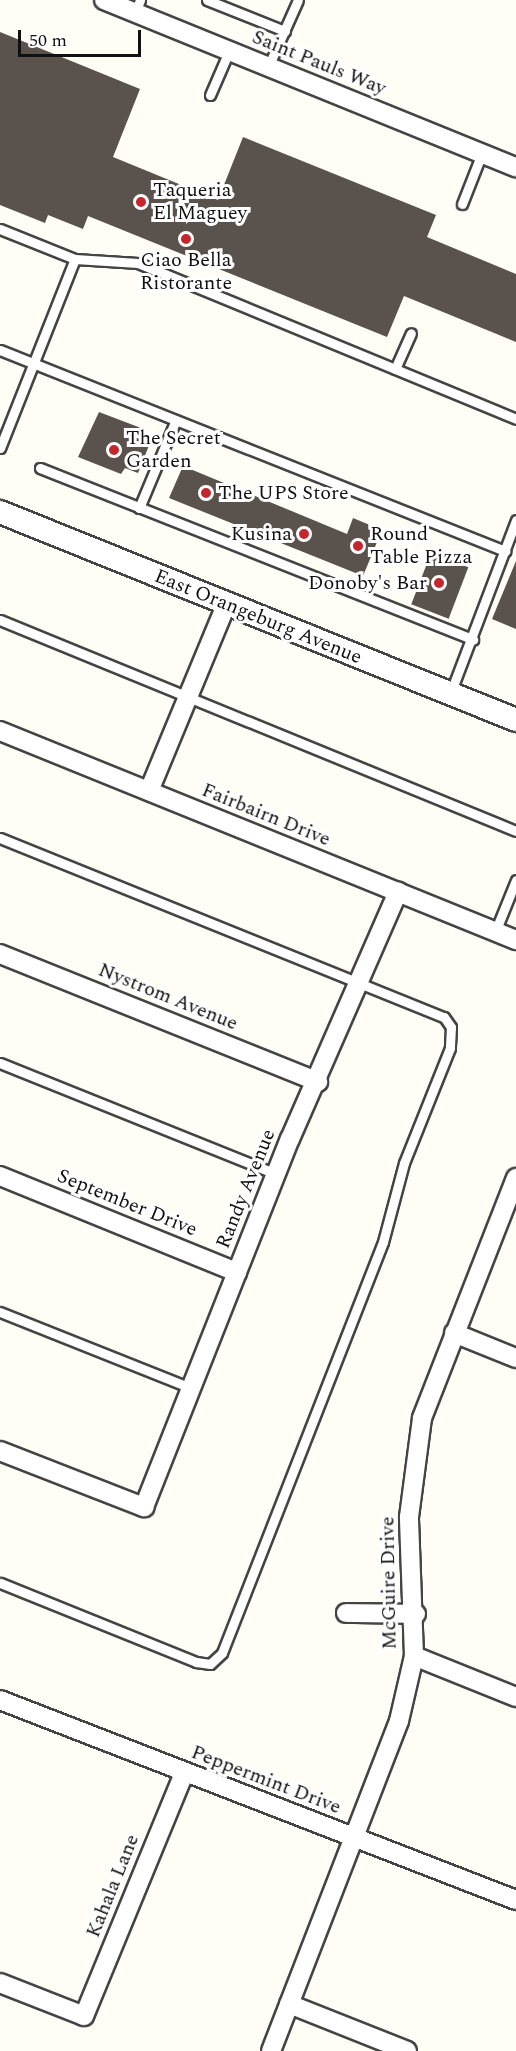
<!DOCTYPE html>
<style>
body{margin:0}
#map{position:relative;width:516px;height:2051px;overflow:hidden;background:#fffdf5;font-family:Spectral,serif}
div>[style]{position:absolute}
.building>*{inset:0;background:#5a524d;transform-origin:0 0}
.roads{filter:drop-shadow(2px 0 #444) drop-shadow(-2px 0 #444) drop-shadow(0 2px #444) drop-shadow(0 -2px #444)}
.service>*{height:9px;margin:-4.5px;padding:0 4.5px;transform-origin:4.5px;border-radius:4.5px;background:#fff}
.minor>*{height:18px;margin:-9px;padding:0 9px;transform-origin:9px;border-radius:9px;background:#fff}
.tertiary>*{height:22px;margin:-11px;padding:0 11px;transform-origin:11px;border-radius:11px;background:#fff}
.dots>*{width:16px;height:16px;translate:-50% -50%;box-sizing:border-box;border:3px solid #fff;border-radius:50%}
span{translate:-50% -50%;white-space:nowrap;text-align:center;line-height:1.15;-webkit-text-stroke:6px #fff;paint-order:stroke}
.street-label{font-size:20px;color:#111}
.poi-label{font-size:20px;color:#111}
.left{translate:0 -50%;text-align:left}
.right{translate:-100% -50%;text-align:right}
.scale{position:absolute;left:18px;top:30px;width:123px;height:27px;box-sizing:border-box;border:3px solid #111;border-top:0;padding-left:8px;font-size:18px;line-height:21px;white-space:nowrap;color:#111;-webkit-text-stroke:4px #fff;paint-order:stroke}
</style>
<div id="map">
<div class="building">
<div style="clip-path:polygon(0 32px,140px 89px,113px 157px,218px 200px,243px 137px,436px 215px,427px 237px,516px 274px,516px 342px,404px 296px,387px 337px,88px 216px,83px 229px,48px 215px,45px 223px,0 205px)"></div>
<div style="clip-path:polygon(99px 412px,141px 428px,137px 438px,150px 443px,138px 473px,125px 468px,121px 474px,78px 457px)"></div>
<div style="clip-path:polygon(183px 466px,347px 534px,353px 518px,382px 530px,363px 576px,169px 498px)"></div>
<div style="left:431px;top:553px;width:40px;height:55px;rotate:21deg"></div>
<div style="clip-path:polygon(516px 561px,516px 629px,492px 619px)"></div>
</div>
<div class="roads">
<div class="service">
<div style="left:207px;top:0;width:84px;rotate:21.7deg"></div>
<div style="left:135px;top:12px;width:13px;rotate:-67deg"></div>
<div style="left:268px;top:67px;width:73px;rotate:-65.9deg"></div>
<div style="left:210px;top:95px;width:48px;rotate:-66.6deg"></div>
<div style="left:462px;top:204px;width:55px;rotate:-68.6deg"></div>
<div style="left:0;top:229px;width:81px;rotate:21.8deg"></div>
<div style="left:75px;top:259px;width:63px;rotate:3.6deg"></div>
<div style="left:138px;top:263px;width:409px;rotate:22.4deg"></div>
<div style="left:0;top:350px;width:544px;rotate:21.7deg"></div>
<div style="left:395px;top:369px;width:39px;rotate:-66deg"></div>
<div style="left:0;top:448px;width:203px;rotate:-68.4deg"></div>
<div style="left:40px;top:468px;width:466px;rotate:21.6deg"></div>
<div style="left:139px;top:508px;width:93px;rotate:-67.3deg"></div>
<div style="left:0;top:620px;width:557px;rotate:22.24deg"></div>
<div style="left:450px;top:694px;width:186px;rotate:-69.2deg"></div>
<div style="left:0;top:838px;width:479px;rotate:22deg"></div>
<div style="left:444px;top:1017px;width:12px;rotate:55deg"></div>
<div style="left:451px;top:1027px;width:21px;rotate:93deg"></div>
<div style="left:450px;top:1048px;width:124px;rotate:111.8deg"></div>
<div style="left:404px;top:1163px;width:82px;rotate:104.9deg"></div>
<div style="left:383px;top:1242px;width:441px;rotate:111.4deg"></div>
<div style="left:222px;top:1653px;width:16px;rotate:137deg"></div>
<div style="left:210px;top:1664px;width:14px;rotate:-172deg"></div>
<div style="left:196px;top:1662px;width:211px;rotate:-158deg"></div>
<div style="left:495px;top:932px;width:56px;rotate:-68deg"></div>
<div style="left:0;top:1063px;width:297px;rotate:21.9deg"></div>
<div style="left:0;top:1312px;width:206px;rotate:21.7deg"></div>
</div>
<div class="minor">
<div style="left:104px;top:0;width:445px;rotate:22.1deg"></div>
<div style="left:0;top:731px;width:557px;rotate:22.05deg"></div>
<div style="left:149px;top:791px;width:201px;rotate:-67.5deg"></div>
<div style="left:0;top:954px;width:343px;rotate:21.9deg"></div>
<div style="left:0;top:1176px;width:256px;rotate:22.1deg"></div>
<div style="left:454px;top:1333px;width:67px;rotate:22deg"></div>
<div style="left:0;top:1451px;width:155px;rotate:21.3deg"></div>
<div style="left:144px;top:1507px;width:396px;rotate:-68.4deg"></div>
<div style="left:290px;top:1139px;width:270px;rotate:-66.4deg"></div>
<div style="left:346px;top:1613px;width:70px;rotate:0.8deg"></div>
<div style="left:414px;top:1656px;width:110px;rotate:21.9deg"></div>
<div style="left:0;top:1700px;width:553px;rotate:21.19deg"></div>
<div style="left:0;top:1983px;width:90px;rotate:21.4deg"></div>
<div style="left:84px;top:2016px;width:263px;rotate:-67.6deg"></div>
<div style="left:289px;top:2004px;width:127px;rotate:21.7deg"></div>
<div style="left:271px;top:2051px;width:354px;rotate:-68.8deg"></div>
<div style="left:399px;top:1721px;width:67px;rotate:-77deg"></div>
<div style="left:414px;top:1656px;width:139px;rotate:-92.1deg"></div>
<div style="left:409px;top:1517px;width:100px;rotate:-82.5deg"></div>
<div style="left:422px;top:1418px;width:258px;rotate:-68.6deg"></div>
</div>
<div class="tertiary">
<div style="left:0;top:512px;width:556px;rotate:21.95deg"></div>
</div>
</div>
<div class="dots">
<div style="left:141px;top:202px;background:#c4262e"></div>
<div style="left:186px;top:239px;background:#c4262e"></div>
<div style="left:114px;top:450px;background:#c4262e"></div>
<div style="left:206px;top:493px;background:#c4262e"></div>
<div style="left:304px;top:534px;background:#c4262e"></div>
<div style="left:358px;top:546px;background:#c4262e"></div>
<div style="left:439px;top:583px;background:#c4262e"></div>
</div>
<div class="street-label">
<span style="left:319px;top:63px;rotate:22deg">Saint Pauls Way</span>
<span style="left:258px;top:617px;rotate:22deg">East Orangeburg Avenue</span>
<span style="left:266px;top:815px;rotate:22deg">Fairbairn Drive</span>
<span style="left:168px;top:997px;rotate:22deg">Nystrom Avenue</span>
<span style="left:246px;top:1189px;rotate:-68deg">Randy Avenue</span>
<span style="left:127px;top:1203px;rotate:22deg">September Drive</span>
<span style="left:389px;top:1583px;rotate:-91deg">McGuire Drive</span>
<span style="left:266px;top:1780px;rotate:21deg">Peppermint Drive</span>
<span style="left:113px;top:1886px;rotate:-68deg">Kahala Lane</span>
</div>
<div class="poi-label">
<span class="left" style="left:153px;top:202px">Taqueria<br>El Maguey</span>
<span style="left:186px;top:272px">Ciao Bella<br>Ristorante</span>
<span class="left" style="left:126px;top:450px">The Secret<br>Garden</span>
<span class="left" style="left:218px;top:493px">The UPS Store</span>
<span class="right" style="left:292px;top:534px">Kusina</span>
<span class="left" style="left:370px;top:546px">Round<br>Table Pizza</span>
<span class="right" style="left:427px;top:583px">Donoby's Bar</span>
</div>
<div class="scale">50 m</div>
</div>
